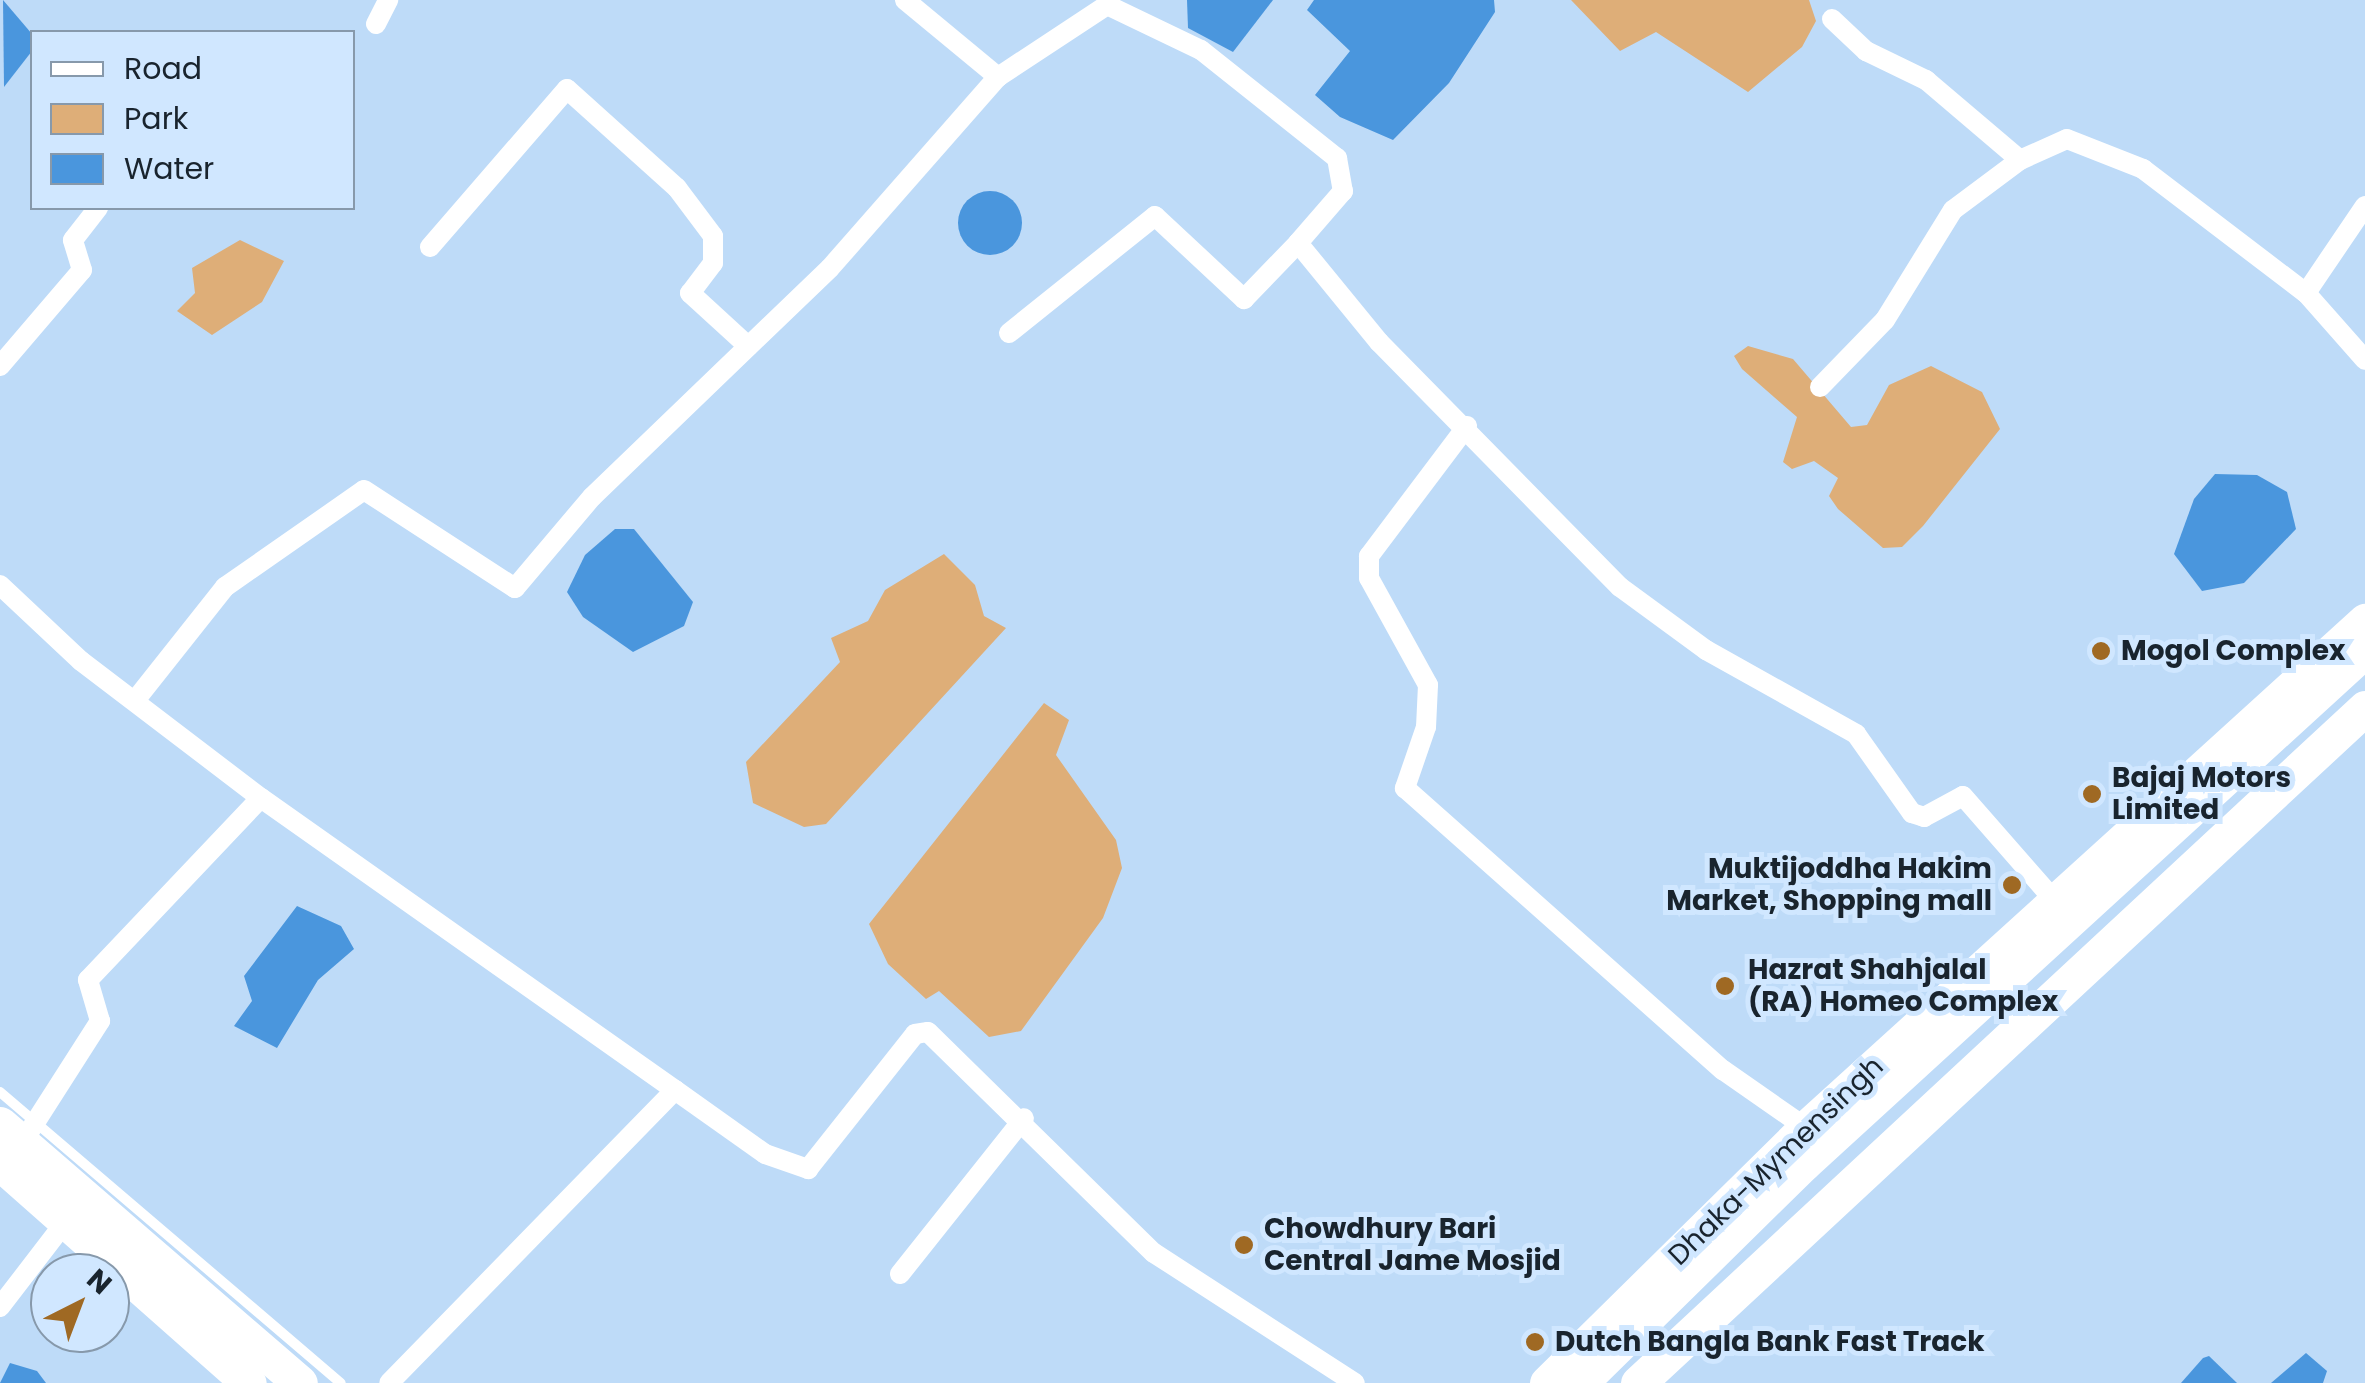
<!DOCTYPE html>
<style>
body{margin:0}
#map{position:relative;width:2365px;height:1383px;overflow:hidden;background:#bedbf8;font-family:Poppins,sans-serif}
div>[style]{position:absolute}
.green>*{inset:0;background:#deae78}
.water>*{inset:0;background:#4a96dd}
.round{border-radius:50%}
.service>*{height:10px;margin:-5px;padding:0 5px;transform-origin:5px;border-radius:5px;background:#fff}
.minor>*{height:20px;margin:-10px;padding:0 10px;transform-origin:10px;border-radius:10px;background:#fff}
.trunk>*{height:35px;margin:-17.5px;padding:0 17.5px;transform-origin:17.5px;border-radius:17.5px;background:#fff}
.motorway>*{height:38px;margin:-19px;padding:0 19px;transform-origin:19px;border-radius:19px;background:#fff}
.dots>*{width:28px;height:28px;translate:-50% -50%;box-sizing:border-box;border:5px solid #d0e7ff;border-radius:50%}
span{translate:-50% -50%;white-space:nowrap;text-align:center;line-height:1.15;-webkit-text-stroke:10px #d0e7ff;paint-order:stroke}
.poi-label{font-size:28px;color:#19242e;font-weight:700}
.left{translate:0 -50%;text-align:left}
.right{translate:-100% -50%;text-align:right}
.street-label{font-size:28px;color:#19242e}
.legend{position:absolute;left:30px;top:30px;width:325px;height:180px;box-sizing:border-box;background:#d0e7ff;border:2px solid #8799ab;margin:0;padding:12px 18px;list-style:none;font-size:30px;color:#19242e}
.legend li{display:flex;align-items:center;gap:20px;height:50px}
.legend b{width:50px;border:2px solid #8799ab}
.north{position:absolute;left:30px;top:1253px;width:100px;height:100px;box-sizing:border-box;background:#d0e7ff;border:2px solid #8799ab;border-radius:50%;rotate:42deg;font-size:28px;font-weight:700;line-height:40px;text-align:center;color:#19242e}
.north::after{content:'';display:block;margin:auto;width:35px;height:45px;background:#9f6923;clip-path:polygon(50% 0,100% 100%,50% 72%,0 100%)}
</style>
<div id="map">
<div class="green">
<div style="clip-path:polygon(1571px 0,1809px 0,1816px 21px,1802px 47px,1748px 92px,1656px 32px,1620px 51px)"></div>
<div style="clip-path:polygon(240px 240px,284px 261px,262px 302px,212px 335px,177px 311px,195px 293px,192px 268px)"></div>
<div style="clip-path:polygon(1748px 346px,1793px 359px,1851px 427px,1867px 425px,1889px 385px,1931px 366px,1982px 392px,2000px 429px,1923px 526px,1902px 547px,1883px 548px,1838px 509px,1829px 496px,1838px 478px,1814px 461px,1792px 469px,1783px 462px,1797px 417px,1742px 369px,1734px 356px)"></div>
<div style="clip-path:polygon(944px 554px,975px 585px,984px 616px,1006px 628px,826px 824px,804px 827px,753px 803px,746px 762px,840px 662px,831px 638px,868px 621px,885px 590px)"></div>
<div style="clip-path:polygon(1044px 703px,1069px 720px,1056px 755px,1116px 840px,1122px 868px,1103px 918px,1021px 1031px,989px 1037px,939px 991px,926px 999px,888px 964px,869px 924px)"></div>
</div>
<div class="water">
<div style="clip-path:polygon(3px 0,32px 34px,32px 51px,4px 87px)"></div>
<div style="clip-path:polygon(1187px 0,1273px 0,1233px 52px,1188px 28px)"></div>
<div style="clip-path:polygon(1314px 0,1494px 0,1495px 12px,1449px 83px,1393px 140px,1340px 117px,1315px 95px,1350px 51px,1307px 10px)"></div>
<div class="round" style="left:958px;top:191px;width:64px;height:64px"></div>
<div style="clip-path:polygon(2215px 474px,2257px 475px,2287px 492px,2296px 529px,2244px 583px,2202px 591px,2174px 554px,2194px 499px)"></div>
<div style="clip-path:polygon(615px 529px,634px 529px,693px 602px,684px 626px,633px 652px,583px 617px,567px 592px,585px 555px)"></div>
<div style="clip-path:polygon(297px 906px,341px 926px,354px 949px,318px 980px,277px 1048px,234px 1026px,252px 1001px,244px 976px)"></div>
<div style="clip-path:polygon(2306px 1353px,2327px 1371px,2323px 1383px,2271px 1383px)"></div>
<div style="clip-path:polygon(2209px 1356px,2237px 1383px,2181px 1383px,2203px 1358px)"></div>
<div style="clip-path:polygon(10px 1363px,37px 1371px,46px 1383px,0 1383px)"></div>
</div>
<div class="service">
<div style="left:0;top:1092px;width:448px;rotate:40.5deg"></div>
</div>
<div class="minor">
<div style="left:905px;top:0;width:121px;rotate:39.6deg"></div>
<div style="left:1832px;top:19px;width:47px;rotate:43.3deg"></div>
<div style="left:1866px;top:51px;width:67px;rotate:25.8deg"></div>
<div style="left:1926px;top:80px;width:123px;rotate:40.4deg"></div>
<div style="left:2020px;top:160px;width:51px;rotate:-24.1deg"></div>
<div style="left:2067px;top:139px;width:82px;rotate:21.5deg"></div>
<div style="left:2143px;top:169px;width:205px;rotate:37.3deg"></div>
<div style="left:2306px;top:293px;width:89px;rotate:48.6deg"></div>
<div style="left:376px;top:24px;width:27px;rotate:-63deg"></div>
<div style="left:430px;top:247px;width:209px;rotate:-49.1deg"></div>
<div style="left:567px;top:89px;width:148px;rotate:42deg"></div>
<div style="left:677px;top:188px;width:60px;rotate:53.1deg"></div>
<div style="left:713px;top:236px;width:27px;rotate:90deg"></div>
<div style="left:713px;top:263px;width:38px;rotate:127deg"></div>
<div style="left:690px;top:293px;width:79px;rotate:42.4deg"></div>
<div style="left:2306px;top:293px;width:105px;rotate:-55.9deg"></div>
<div style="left:1009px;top:333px;width:187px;rotate:-38.7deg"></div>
<div style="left:1155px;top:216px;width:122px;rotate:43deg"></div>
<div style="left:1244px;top:299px;width:78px;rotate:-46deg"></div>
<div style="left:0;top:366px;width:126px;rotate:-49.5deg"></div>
<div style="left:82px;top:270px;width:31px;rotate:-107deg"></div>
<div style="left:73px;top:240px;width:41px;rotate:-52deg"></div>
<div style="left:1820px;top:387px;width:93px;rotate:-45.9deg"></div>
<div style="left:1885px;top:320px;width:129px;rotate:-58.3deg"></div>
<div style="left:1953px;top:210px;width:84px;rotate:-36.7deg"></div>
<div style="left:1467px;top:426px;width:163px;rotate:127deg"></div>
<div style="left:1369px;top:556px;width:22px;rotate:90deg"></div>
<div style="left:1369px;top:578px;width:122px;rotate:61.1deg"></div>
<div style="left:1428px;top:685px;width:42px;rotate:92.7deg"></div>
<div style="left:1426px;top:727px;width:65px;rotate:109deg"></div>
<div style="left:1405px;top:788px;width:425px;rotate:41.6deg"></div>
<div style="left:1723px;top:1070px;width:101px;rotate:34.9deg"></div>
<div style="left:0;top:585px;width:111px;rotate:43.2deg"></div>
<div style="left:81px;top:661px;width:226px;rotate:37.3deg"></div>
<div style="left:261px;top:798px;width:507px;rotate:35.2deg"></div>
<div style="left:675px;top:1090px;width:409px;rotate:134.3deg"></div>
<div style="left:137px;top:698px;width:142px;rotate:-51.6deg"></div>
<div style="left:225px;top:587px;width:169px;rotate:-34.9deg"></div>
<div style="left:364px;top:490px;width:180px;rotate:33deg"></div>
<div style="left:515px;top:588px;width:119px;rotate:-49.8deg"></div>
<div style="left:592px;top:497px;width:330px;rotate:-43.9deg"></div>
<div style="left:830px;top:268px;width:254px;rotate:-48.7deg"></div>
<div style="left:998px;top:77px;width:131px;rotate:-33.4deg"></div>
<div style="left:1107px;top:5px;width:104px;rotate:25.6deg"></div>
<div style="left:1201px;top:50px;width:174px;rotate:38.5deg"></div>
<div style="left:1337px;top:158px;width:34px;rotate:80deg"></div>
<div style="left:1343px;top:191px;width:69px;rotate:130.9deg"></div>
<div style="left:1298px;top:243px;width:128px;rotate:50.7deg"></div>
<div style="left:1379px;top:342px;width:344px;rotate:45.5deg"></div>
<div style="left:1620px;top:587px;width:107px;rotate:36.2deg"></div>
<div style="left:1706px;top:650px;width:172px;rotate:29.2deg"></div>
<div style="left:1856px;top:734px;width:97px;rotate:54.7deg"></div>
<div style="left:1912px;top:813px;width:13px;rotate:18deg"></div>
<div style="left:1924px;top:817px;width:44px;rotate:-28.3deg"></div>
<div style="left:1963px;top:796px;width:140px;rotate:48.8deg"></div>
<div style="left:675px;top:1090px;width:110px;rotate:35.4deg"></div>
<div style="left:765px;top:1154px;width:46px;rotate:19.2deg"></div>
<div style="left:808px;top:1169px;width:172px;rotate:-51.6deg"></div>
<div style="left:915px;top:1034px;width:13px;rotate:-9deg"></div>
<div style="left:928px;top:1032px;width:316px;rotate:44.4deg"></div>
<div style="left:1154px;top:1253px;width:239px;rotate:32.9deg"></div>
<div style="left:22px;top:1143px;width:145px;rotate:-57.4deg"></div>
<div style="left:100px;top:1021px;width:43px;rotate:-106.3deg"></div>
<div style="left:88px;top:980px;width:251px;rotate:-46.5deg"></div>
<div style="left:900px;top:1274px;width:199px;rotate:-51.5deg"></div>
<div style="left:0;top:1307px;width:108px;rotate:-52.5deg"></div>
</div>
<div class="trunk">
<div style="left:0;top:1124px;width:396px;rotate:40.8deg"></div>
<div style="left:0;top:1163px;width:332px;rotate:41.5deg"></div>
<div style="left:1547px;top:1383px;width:363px;rotate:-44.6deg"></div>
<div style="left:1806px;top:1128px;width:755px;rotate:-42.21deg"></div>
<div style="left:1638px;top:1383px;width:992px;rotate:-42.88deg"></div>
</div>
<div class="motorway">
<div style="left:1579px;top:1383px;width:314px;rotate:-44.5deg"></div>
<div style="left:1803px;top:1163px;width:762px;rotate:-42.45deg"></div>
</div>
<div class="dots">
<div style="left:2101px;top:651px;background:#9f6923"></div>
<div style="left:2092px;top:794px;background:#9f6923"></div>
<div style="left:2012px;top:885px;background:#9f6923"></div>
<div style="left:1725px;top:986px;background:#9f6923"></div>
<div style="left:1244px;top:1245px;background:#9f6923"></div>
<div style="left:1535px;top:1342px;background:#9f6923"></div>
</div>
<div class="poi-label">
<span class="left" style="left:2121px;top:651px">Mogol Complex</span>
<span class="left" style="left:2112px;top:794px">Bajaj Motors<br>Limited</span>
<span class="right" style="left:1992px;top:885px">Muktijoddha Hakim<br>Market, Shopping mall</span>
<span class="left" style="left:1748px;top:986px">Hazrat Shahjalal<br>(RA) Homeo Complex</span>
<span class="left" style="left:1264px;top:1245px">Chowdhury Bari<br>Central Jame Mosjid</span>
<span class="left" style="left:1555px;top:1342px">Dutch Bangla Bank Fast Track</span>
</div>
<div class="street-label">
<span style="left:1776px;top:1161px;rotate:-44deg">Dhaka-Mymensingh</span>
</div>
<ul class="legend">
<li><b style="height:12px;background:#fff"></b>Road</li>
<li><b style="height:28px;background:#deae78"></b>Park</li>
<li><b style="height:28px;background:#4a96dd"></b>Water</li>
</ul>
<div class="north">N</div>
</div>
